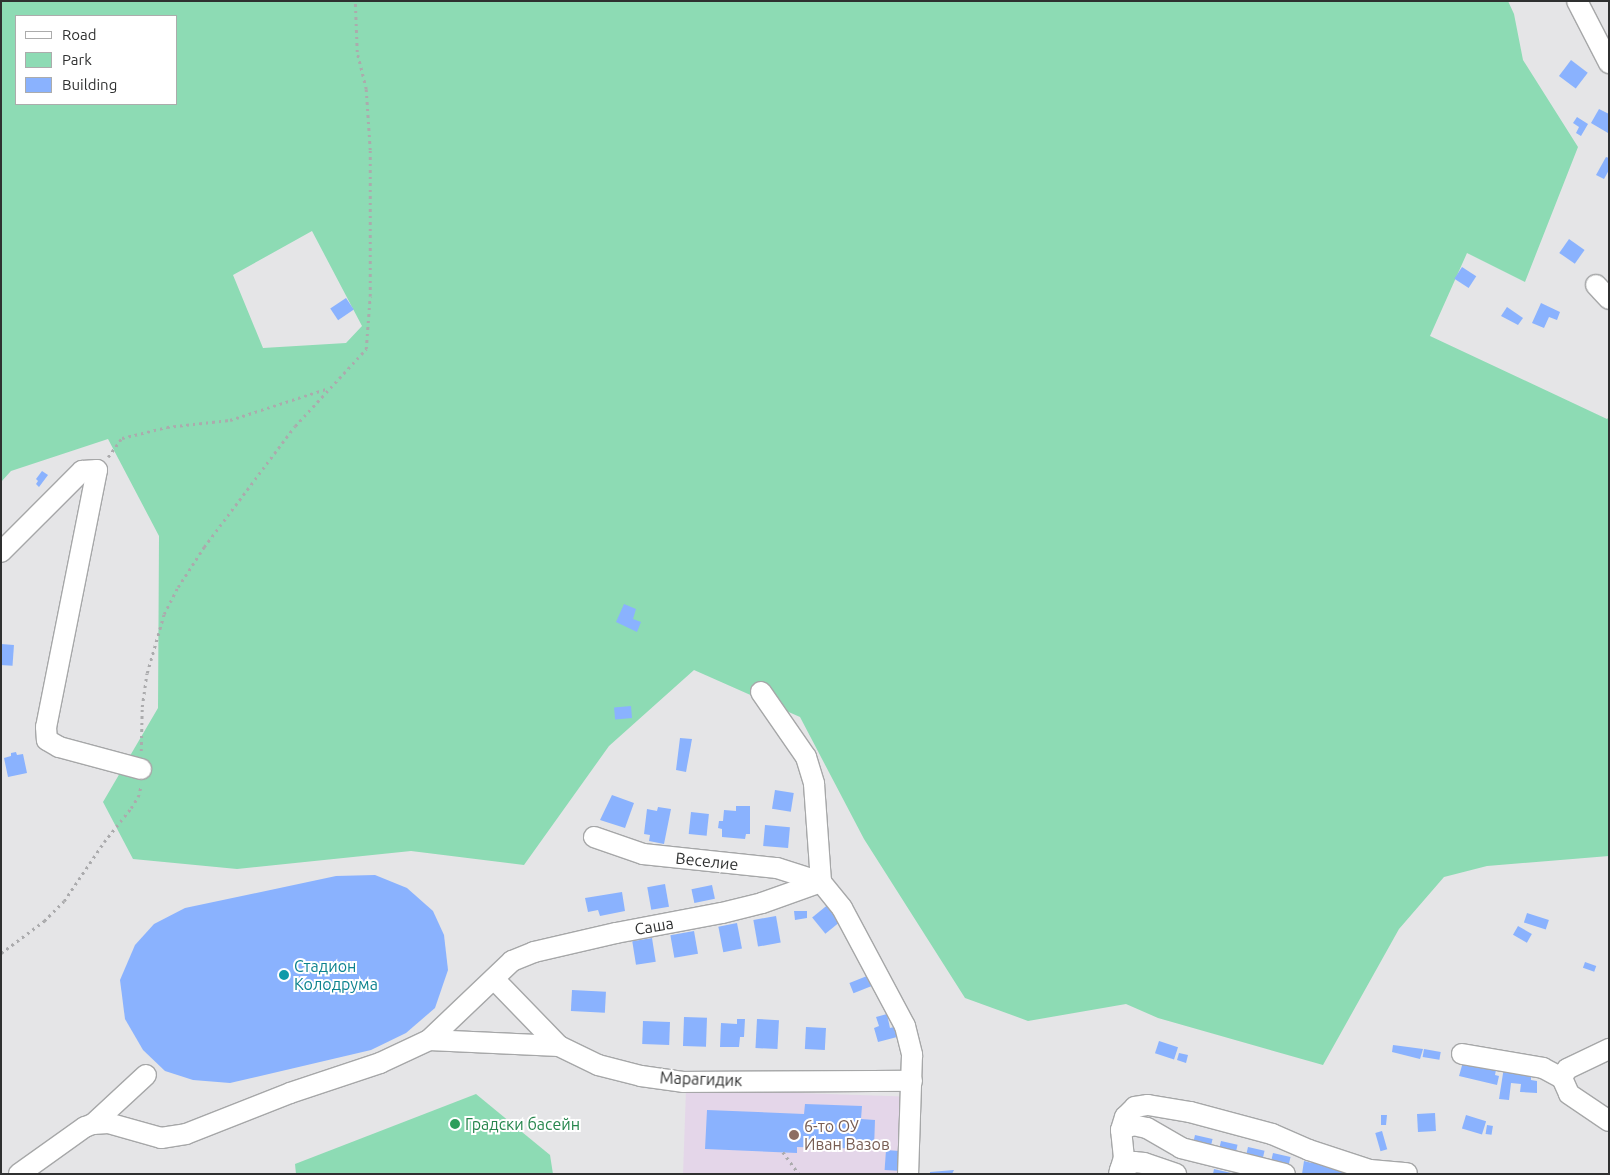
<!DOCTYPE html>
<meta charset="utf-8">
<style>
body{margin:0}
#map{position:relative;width:1610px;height:1175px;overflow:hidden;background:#e5e5e7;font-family:Ubuntu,sans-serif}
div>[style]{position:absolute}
.education>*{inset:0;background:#e4d6e9;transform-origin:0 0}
.green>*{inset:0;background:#8ddbb4}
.building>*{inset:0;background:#8ab2fe;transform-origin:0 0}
.path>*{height:2.5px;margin-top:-1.25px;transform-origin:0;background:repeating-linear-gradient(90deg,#ababad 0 2.5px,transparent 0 6.5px)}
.roads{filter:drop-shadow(1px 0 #a6a7a8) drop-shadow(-1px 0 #a6a7a8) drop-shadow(0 1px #a6a7a8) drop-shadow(0 -1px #a6a7a8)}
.minor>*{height:20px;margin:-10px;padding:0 10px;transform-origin:10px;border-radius:10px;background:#fff}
.dots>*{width:14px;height:14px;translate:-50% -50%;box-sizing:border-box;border:2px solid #fff;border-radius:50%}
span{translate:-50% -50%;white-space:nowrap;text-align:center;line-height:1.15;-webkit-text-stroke:4px #fff;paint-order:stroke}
.street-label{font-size:16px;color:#2f3030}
.culture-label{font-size:16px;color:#0d838f}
.left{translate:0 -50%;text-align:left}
.leisure-label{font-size:16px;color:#27864d}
.education-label{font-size:16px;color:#785e54}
.frame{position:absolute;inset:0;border:2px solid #2f3030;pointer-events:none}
.legend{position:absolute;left:15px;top:15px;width:162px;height:90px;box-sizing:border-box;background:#fff;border:1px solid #acacac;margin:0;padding:6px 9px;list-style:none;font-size:15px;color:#2f3030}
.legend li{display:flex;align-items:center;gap:10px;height:25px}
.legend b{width:25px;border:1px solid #acacac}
</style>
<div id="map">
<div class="education">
<div style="left:686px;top:1089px;width:217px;height:85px;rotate:2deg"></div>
</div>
<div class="green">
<div style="clip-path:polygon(evenodd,1px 1px,1508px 1px,1514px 14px,1523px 60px,1578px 147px,1525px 282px,1467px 253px,1430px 336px,1607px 419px,1609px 417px,1609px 856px,1487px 866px,1444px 877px,1399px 929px,1323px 1065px,1158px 1018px,1126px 1004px,1028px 1021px,965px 998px,864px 839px,800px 717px,694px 670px,609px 746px,524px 865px,411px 851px,237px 869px,133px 859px,103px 802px,158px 708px,159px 536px,108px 439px,11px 471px,1px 482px,1px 1px,16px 16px,176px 16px,176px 104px,16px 104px,16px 16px,1px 1px,312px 231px,362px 326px,346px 343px,263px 348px,233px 275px,312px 231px)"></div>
<div style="clip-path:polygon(476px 1094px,550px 1155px,553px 1174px,296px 1174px,295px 1164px)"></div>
</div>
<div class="building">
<div style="left:1571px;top:60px;width:21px;height:20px;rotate:37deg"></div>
<div style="clip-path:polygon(1599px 109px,1609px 114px,1608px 133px,1591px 123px)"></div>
<div style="clip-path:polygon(1577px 117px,1588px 124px,1581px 136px,1576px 133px,1579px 127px,1573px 123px)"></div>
<div style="clip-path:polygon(1606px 157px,1609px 158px,1609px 170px,1604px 179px,1596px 175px)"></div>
<div style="left:1569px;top:239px;width:19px;height:17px;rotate:35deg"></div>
<div style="left:1462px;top:267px;width:17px;height:14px;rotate:33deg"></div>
<div style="left:346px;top:298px;width:14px;height:19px;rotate:56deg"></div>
<div style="clip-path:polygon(1541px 303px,1560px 312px,1557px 320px,1549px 317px,1544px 328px,1532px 323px)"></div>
<div style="clip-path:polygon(1507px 307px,1523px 318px,1518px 325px,1501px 316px)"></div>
<div style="clip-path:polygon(42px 471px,48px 475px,39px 487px,36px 484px,38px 481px,36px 479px)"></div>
<div style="clip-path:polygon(624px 604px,636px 609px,633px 619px,641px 622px,637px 632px,616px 622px)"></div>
<div style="left:1px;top:644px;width:13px;height:21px;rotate:4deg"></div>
<div style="left:631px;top:706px;width:12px;height:17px;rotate:85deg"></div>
<div style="clip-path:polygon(680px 738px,692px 739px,686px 772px,676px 770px)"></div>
<div style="clip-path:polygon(16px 752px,17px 755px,23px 754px,27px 773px,8px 777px,4px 758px,11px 756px,11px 753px)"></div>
<div style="left:775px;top:790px;width:19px;height:19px;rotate:9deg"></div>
<div style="clip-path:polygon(612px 795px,634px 803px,625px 828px,600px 820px)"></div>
<div style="clip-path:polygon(736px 806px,750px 806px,750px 834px,746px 834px,745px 839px,722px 837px,722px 829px,718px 828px,719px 821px,723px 821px,724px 810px,736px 811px)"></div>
<div style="clip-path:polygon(658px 807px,671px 809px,664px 844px,649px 841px,650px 835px,644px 834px,647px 809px,657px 811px)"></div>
<div style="left:691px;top:812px;width:18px;height:22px;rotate:6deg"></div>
<div style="left:765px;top:825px;width:25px;height:21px;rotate:5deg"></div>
<div style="clip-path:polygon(375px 875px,407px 888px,433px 911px,444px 935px,448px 970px,435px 1008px,406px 1033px,371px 1050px,230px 1083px,193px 1080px,165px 1071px,143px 1050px,125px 1019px,120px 980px,135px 945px,154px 924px,185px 908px,336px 876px)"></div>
<div style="left:665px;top:884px;width:23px;height:18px;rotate:80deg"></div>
<div style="left:712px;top:885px;width:14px;height:21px;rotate:78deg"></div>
<div style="clip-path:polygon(622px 892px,625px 911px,600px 916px,598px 910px,588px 912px,585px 898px)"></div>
<div style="left:830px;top:903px;width:21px;height:23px;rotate:51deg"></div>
<div style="clip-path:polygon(794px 911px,807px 911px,807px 918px,795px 920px)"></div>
<div style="left:1527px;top:913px;width:23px;height:10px;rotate:18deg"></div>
<div style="left:776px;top:916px;width:27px;height:23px;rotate:80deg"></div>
<div style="left:737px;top:923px;width:26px;height:19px;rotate:79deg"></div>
<div style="left:1518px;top:926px;width:16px;height:10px;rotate:30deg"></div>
<div style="left:694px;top:931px;width:23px;height:24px;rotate:80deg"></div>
<div style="left:652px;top:938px;width:24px;height:20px;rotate:81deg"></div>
<div style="left:1585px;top:962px;width:12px;height:6px;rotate:20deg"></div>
<div style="left:867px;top:976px;width:11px;height:19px;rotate:68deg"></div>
<div style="left:572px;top:990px;width:34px;height:21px;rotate:3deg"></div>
<div style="clip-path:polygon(887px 1014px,890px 1028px,894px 1027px,897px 1037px,878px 1042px,874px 1028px,879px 1026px,876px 1017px)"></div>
<div style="left:684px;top:1017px;width:23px;height:29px;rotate:2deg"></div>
<div style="clip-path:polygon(737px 1019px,745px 1019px,744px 1037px,740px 1037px,739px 1047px,720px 1047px,721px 1023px,737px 1024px)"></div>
<div style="left:757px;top:1019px;width:22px;height:29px;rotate:3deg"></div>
<div style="left:643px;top:1021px;width:27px;height:23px;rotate:2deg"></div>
<div style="left:806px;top:1027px;width:20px;height:22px;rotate:3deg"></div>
<div style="left:1159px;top:1041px;width:20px;height:13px;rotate:18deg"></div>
<div style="clip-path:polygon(1393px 1045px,1423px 1049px,1420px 1059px,1392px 1052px)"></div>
<div style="left:1424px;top:1049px;width:17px;height:8px;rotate:10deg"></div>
<div style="clip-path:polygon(1179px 1053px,1188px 1055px,1186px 1063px,1177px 1060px)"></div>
<div style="clip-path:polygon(1463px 1062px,1496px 1070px,1495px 1075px,1499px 1076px,1497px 1085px,1459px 1076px)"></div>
<div style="clip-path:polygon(1504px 1067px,1531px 1069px,1531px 1080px,1537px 1081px,1537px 1093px,1520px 1092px,1521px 1084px,1511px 1083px,1509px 1100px,1499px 1099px)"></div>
<div style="clip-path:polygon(805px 1104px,862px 1106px,861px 1119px,875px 1120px,874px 1149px,797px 1147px,797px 1153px,705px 1149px,707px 1110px,804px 1114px)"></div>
<div style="left:1435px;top:1113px;width:18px;height:18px;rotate:87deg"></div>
<div style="clip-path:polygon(1381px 1115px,1387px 1115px,1386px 1125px,1381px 1125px)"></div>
<div style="left:1466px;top:1115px;width:21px;height:14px;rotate:17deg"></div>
<div style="left:1487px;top:1125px;width:6px;height:9px;rotate:9deg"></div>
<div style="left:1382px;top:1131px;width:19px;height:7px;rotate:74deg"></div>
<div style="left:1195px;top:1135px;width:18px;height:15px;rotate:13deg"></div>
<div style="left:1221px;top:1141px;width:17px;height:14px;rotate:13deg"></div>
<div style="left:1248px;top:1147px;width:17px;height:15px;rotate:13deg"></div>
<div style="left:886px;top:1150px;width:13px;height:20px;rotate:4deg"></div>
<div style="left:1273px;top:1153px;width:18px;height:15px;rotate:13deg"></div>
<div style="clip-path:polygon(1312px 1159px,1326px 1163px,1325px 1166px,1353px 1174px,1302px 1174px,1304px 1161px,1312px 1163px)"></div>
<div style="clip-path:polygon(1214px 1169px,1231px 1173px,1231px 1174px,1213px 1174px)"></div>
<div style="clip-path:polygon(954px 1170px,952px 1174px,930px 1174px,930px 1172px)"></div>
</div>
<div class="path">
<div style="left:108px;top:457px;width:24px;rotate:-54deg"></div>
<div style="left:122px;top:438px;width:46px;rotate:-13.7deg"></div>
<div style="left:167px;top:427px;width:63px;rotate:-6.3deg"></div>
<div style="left:230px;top:420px;width:101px;rotate:-17.9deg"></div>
<div style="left:141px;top:751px;width:44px;rotate:-88.7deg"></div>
<div style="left:142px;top:707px;width:34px;rotate:-82deg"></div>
<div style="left:147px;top:673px;width:61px;rotate:-73.9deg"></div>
<div style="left:164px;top:614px;width:30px;rotate:-63deg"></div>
<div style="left:178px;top:587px;width:48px;rotate:-57deg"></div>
<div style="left:204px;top:547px;width:151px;rotate:-53.1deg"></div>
<div style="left:295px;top:426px;width:105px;rotate:-47.3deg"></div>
<div style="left:366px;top:349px;width:53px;rotate:-85.7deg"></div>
<div style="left:370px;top:296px;width:146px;rotate:-90deg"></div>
<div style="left:370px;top:150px;width:61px;rotate:-93.8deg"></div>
<div style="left:366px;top:89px;width:38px;rotate:-104deg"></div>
<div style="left:357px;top:52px;width:51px;rotate:-92.2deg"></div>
<div style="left:1px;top:953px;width:54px;rotate:-36.7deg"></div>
<div style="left:44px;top:921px;width:28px;rotate:-45deg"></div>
<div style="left:64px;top:901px;width:71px;rotate:-55.9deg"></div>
<div style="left:104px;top:842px;width:43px;rotate:-51.5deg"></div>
<div style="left:131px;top:808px;width:13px;rotate:-58deg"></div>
<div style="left:138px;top:797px;width:11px;rotate:-75deg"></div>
<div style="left:783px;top:1152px;width:27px;rotate:54deg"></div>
</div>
<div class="roads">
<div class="minor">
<div style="left:1577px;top:1px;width:70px;rotate:62.7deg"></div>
<div style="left:1596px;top:285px;width:19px;rotate:47deg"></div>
<div style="left:1px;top:552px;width:115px;rotate:-45deg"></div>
<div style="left:82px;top:471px;width:15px;rotate:-4deg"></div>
<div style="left:97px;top:470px;width:262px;rotate:101.2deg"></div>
<div style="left:46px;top:727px;width:13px;rotate:86deg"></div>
<div style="left:47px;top:740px;width:14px;rotate:30deg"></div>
<div style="left:59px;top:747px;width:85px;rotate:15deg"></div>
<div style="left:761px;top:692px;width:79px;rotate:55.3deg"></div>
<div style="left:806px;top:757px;width:28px;rotate:73deg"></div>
<div style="left:814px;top:784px;width:98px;rotate:85.9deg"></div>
<div style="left:821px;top:882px;width:33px;rotate:51deg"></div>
<div style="left:842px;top:908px;width:134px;rotate:61.9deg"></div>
<div style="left:905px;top:1026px;width:30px;rotate:76deg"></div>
<div style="left:912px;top:1055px;width:119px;rotate:91.9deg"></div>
<div style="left:594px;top:837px;width:52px;rotate:19.1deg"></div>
<div style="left:643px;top:854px;width:135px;rotate:6deg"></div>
<div style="left:777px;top:868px;width:46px;rotate:17.7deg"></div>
<div style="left:494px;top:979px;width:93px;rotate:45.9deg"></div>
<div style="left:559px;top:1046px;width:43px;rotate:26deg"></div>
<div style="left:598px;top:1065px;width:44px;rotate:14.3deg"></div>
<div style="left:641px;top:1076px;width:42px;rotate:8.1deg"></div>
<div style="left:683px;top:1082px;width:229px;rotate:-0.3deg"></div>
<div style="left:429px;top:1040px;width:130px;rotate:2.6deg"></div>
<div style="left:1462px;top:1054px;width:82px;rotate:9.8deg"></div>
<div style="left:1543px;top:1068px;width:21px;rotate:28deg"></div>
<div style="left:1562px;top:1078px;width:17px;rotate:66deg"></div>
<div style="left:1569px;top:1094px;width:48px;rotate:34deg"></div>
<div style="left:1562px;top:1078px;width:10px;rotate:-61deg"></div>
<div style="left:1567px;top:1069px;width:47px;rotate:-25.5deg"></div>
<div style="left:93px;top:1124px;width:72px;rotate:-42.8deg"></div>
<div style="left:1121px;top:1130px;width:13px;rotate:-23deg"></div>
<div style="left:1133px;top:1125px;width:14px;rotate:12deg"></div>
<div style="left:1147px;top:1128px;width:39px;rotate:30deg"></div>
<div style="left:1181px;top:1148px;width:107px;rotate:14deg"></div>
<div style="left:1120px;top:1170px;width:16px;rotate:-30deg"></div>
<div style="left:1134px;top:1162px;width:10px;rotate:6deg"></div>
<div style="left:1144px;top:1163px;width:34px;rotate:19deg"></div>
<div style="left:19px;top:1174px;width:81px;rotate:-35.5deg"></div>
<div style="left:85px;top:1127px;width:9px;rotate:-21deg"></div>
<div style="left:93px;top:1124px;width:15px;rotate:-4deg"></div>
<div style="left:108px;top:1123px;width:55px;rotate:15.8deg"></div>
<div style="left:161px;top:1138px;width:25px;rotate:-9deg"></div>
<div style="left:186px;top:1134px;width:112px;rotate:-21.5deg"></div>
<div style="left:290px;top:1093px;width:95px;rotate:-18.4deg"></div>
<div style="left:380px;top:1063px;width:54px;rotate:-25.1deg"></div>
<div style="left:429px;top:1040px;width:115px;rotate:-43.6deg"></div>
<div style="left:512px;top:961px;width:24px;rotate:-22deg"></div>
<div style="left:534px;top:952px;width:84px;rotate:-13deg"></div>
<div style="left:616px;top:933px;width:108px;rotate:-10.7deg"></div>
<div style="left:722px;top:913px;width:41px;rotate:-14deg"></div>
<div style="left:762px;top:903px;width:63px;rotate:-19.6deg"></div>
<div style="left:1119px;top:1174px;width:17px;rotate:-73deg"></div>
<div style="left:1124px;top:1158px;width:28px;rotate:-96deg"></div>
<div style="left:1121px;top:1130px;width:14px;rotate:-73deg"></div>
<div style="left:1125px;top:1117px;width:14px;rotate:-45deg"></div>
<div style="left:1135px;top:1107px;width:13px;rotate:-9deg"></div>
<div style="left:1148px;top:1105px;width:43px;rotate:9.5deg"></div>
<div style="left:1190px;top:1112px;width:85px;rotate:15deg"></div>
<div style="left:1272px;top:1134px;width:40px;rotate:23.4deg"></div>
<div style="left:1309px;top:1150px;width:64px;rotate:18.2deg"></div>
<div style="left:1370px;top:1170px;width:37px;rotate:5deg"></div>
</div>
</div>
<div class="dots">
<div style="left:284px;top:975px;background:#0f9aa8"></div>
<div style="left:455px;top:1124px;background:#2e9e5b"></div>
<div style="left:794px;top:1135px;background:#8d6e63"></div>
</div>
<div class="street-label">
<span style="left:707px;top:861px;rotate:6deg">Веселие</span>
<span style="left:654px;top:926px;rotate:-10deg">Саша</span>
<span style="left:701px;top:1079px;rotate:2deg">Марагидик</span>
</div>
<div class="culture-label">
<span class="left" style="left:294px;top:975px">Стадион<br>Колодрума</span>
</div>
<div class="leisure-label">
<span class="left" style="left:465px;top:1124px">Градски басейн</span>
</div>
<div class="education-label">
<span class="left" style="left:804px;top:1135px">6-то ОУ<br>Иван Вазов</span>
</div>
<div class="frame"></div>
<ul class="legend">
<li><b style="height:6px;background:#fff"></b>Road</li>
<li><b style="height:14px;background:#8ddbb4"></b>Park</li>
<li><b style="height:14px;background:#8ab2fe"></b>Building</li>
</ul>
</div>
